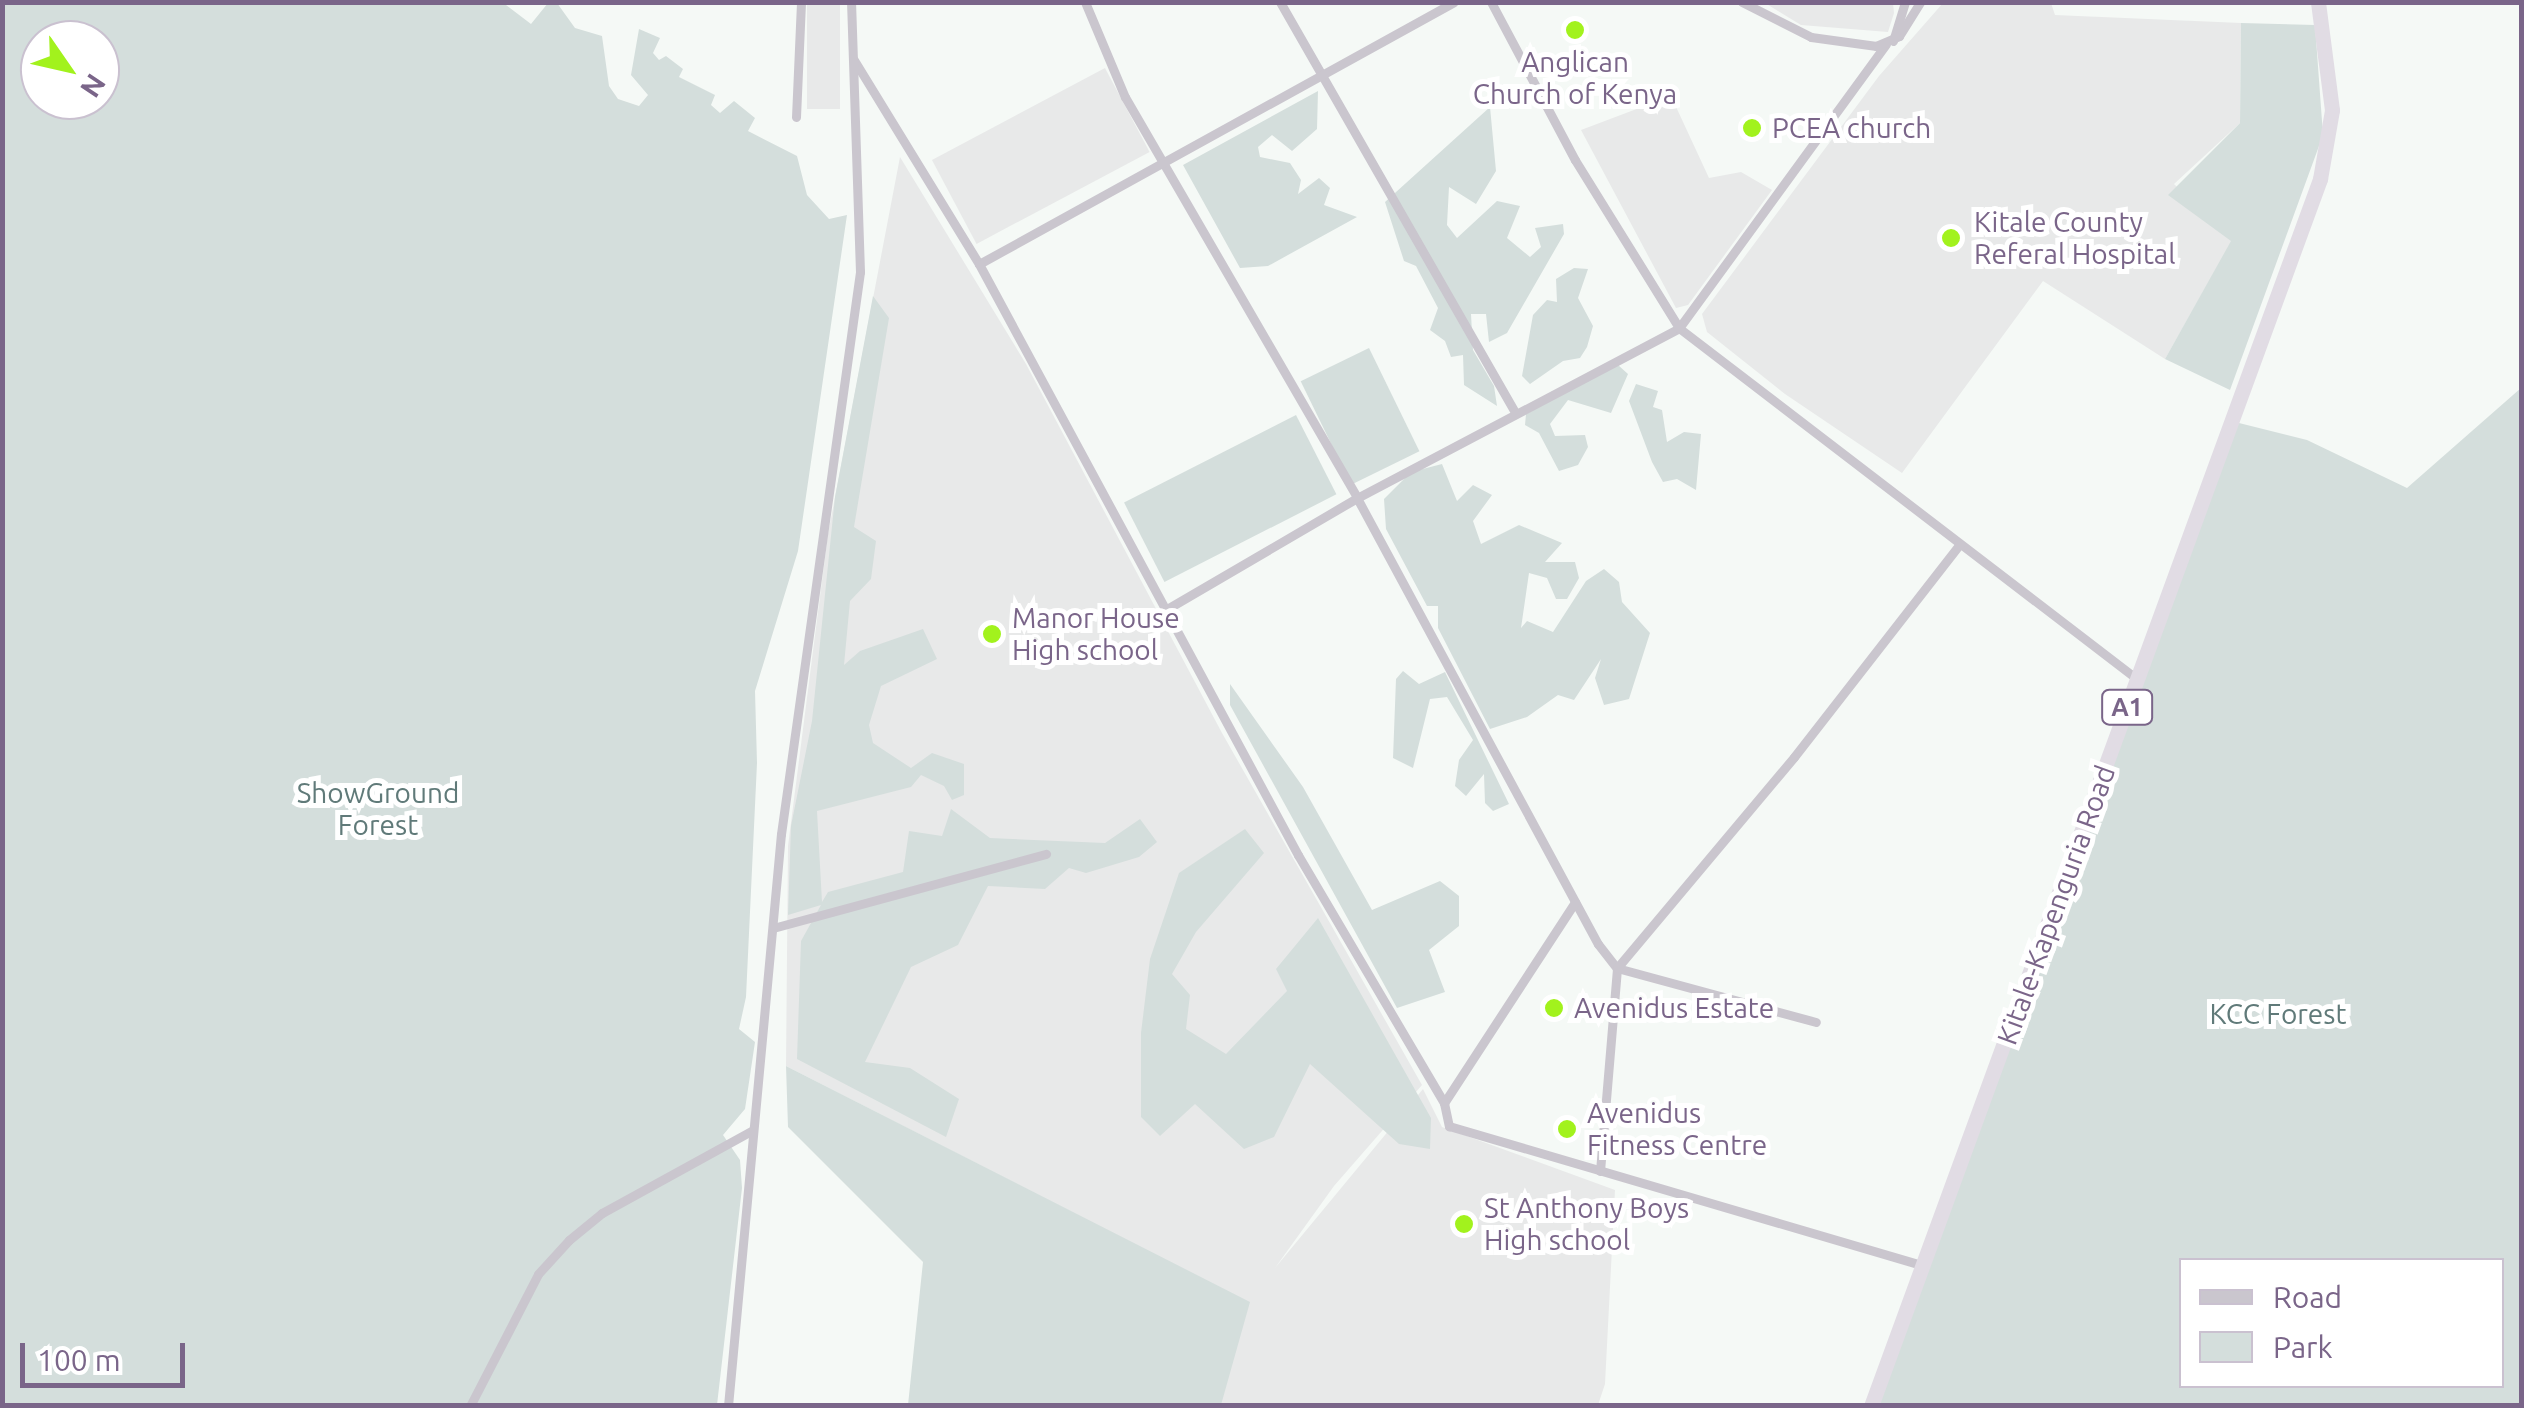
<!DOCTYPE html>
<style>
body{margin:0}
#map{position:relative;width:2524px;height:1408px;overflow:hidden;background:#f5f9f6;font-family:Ubuntu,sans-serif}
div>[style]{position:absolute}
.built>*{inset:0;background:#e8e9e9;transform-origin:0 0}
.green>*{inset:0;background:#d4dedc;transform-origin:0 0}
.minor>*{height:9px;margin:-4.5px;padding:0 4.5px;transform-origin:4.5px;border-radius:4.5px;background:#cac6ce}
.trunk>*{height:15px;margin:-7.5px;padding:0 7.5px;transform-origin:7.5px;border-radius:7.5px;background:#e1dce4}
.dots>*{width:28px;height:28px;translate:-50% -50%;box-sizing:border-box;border:5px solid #fff;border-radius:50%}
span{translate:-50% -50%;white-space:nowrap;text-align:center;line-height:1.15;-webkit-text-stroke:10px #fff;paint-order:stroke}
.shield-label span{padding:2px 8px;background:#fff;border:2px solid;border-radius:8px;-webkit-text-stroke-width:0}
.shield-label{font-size:25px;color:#7a6589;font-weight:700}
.poi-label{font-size:28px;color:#7a6589}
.left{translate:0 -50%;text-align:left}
.park-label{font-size:28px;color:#607a79}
.street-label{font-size:28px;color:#7a6589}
.frame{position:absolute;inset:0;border:5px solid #7a6589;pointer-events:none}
.legend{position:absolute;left:2179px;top:1258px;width:325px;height:130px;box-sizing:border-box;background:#fff;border:2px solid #cac1d0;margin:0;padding:12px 18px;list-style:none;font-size:30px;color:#7a6589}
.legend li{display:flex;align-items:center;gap:20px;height:50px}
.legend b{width:50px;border:2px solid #cac1d0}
.north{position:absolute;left:20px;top:20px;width:100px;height:100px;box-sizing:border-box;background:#fff;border:2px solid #cac1d0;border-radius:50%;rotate:124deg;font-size:28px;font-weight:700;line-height:40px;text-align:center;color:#7a6589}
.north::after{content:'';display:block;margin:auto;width:35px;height:45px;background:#a2f21d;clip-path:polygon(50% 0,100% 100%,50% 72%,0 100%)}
.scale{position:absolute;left:20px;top:1343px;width:165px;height:45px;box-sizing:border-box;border:5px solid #7a6589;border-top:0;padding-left:12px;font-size:30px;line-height:35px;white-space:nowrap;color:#7a6589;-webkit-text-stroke:8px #fff;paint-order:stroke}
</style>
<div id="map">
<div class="built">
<div style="left:807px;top:3px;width:33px;height:106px"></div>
<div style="clip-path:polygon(1765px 3px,1893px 3px,1894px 13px,1888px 32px,1801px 25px)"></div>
<div style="clip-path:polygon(1943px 3px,2051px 3px,2055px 15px,2241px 23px,2240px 123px,2174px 184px,2232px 241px,2165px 359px,2043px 281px,1902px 473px,1785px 394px,1707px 332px,1702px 314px,1879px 76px)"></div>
<div style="left:1105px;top:68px;width:95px;height:196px;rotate:62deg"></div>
<div style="clip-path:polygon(1671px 96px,1709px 178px,1741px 172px,1772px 190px,1688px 305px,1676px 308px,1581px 130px)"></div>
<div style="clip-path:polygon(900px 157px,1026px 364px,1222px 733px,1422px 1085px,1334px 1186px,1275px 1268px,1423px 1089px,1442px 1127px,1615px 1190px,1605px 1384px,1598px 1405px,1208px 1405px,1242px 1299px,786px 1066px,788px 846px,828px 534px)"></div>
</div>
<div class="green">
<div style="clip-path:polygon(evenodd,502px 2px,531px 24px,548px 3px,557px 3px,575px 28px,602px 36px,609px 86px,618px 99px,639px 106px,648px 95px,631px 75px,639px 29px,660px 38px,653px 53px,659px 60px,666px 56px,683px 69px,679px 77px,715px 95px,711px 105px,720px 113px,734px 101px,755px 118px,748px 131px,797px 156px,807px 195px,829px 219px,847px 215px,798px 551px,755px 691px,757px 763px,746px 997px,739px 1029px,755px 1042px,745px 1109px,723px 1135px,740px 1160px,742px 1188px,717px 1405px,3px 1405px,2px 3px,502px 2px,40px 40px,100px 40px,100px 100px,40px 100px,40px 40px)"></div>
<div style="clip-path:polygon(2241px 23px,2315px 25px,2323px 135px,2230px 390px,2165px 359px,2231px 241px,2168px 195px,2240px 123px)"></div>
<div style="clip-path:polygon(1318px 91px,1317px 129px,1292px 151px,1272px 135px,1258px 147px,1260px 157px,1290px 163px,1301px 180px,1298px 194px,1319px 178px,1330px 188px,1324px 205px,1357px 217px,1268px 266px,1240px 268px,1183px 165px)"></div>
<div style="clip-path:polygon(1490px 107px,1496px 171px,1476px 204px,1449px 187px,1447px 225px,1457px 238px,1497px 201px,1520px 206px,1507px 238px,1530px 257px,1541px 247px,1535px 228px,1563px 224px,1564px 234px,1507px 333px,1489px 342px,1486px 314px,1471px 314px,1473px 350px,1494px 386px,1497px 406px,1464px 385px,1463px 355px,1451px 357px,1445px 341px,1430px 330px,1438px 308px,1416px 266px,1404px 261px,1385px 202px)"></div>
<div style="clip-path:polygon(1574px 268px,1588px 269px,1578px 298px,1593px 326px,1587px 347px,1580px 358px,1563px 361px,1530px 384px,1522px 376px,1533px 315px,1547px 300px,1557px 302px,1556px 279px)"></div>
<div style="clip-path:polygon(873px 296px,889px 318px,854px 527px,876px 541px,871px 579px,850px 601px,844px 665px,860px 651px,923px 629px,937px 659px,881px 686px,869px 725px,873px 743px,911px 768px,932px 753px,964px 764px,964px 795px,952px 800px,944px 786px,921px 775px,911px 787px,817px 811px,822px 902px,828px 892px,903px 872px,909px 831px,942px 836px,951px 809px,990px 838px,1105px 843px,1140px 819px,1157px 842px,1139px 857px,1086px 873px,1069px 868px,1045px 889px,988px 886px,958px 945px,911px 967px,865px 1062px,910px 1068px,959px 1099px,946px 1137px,797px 1059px,801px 941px,821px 905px,788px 915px,791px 826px,812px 721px,835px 497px)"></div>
<div style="left:1369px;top:348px;width:115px;height:76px;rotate:64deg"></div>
<div style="clip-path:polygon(1618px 365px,1628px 374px,1611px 413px,1568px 400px,1550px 424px,1555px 436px,1585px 435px,1588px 447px,1578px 465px,1559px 471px,1539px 433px,1525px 425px,1526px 414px)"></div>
<div style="clip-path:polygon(1636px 384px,1658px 391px,1653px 407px,1662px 410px,1667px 442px,1684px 432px,1701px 434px,1696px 490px,1677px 479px,1663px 482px,1652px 462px,1629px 401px)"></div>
<div style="clip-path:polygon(evenodd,2521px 388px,2521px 1405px,1879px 1406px,2231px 421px,2307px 440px,2407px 488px,2521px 388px,2182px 1260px,2502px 1260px,2502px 1386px,2182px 1386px,2182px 1260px)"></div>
<div style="left:1296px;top:415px;width:89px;height:193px;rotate:63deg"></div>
<div style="clip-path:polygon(1442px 464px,1457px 501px,1473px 485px,1492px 495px,1473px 521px,1481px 544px,1519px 525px,1562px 543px,1545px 562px,1575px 562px,1579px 578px,1567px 599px,1556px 599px,1547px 578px,1529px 573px,1521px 628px,1527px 621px,1553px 632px,1586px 581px,1604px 569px,1619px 582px,1622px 602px,1650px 633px,1629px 699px,1604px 705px,1595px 678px,1601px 659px,1574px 700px,1558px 695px,1527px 717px,1490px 729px,1438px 628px,1438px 606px,1427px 606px,1386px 529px,1384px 499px,1411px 472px)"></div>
<div style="clip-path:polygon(1403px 671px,1419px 684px,1445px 672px,1509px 804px,1493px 811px,1485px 803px,1484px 774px,1466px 796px,1455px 786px,1459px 760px,1473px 740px,1447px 697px,1430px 699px,1413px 768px,1393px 758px,1396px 679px)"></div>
<div style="clip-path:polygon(1230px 684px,1303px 787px,1372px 910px,1440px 881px,1459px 896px,1459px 926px,1429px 950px,1445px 992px,1397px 1008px,1230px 705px)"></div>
<div style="clip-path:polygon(1245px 829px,1264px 853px,1196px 932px,1172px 974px,1190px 995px,1186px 1029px,1226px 1054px,1287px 991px,1276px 969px,1318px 918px,1431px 1118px,1430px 1149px,1399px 1144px,1310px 1064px,1274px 1137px,1244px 1149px,1195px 1104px,1160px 1136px,1141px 1117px,1141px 1033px,1150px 959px,1179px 873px)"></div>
<div style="clip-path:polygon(786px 1066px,1250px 1302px,1221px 1405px,908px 1405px,923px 1262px,788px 1127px)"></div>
</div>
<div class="minor">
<div style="left:1085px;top:2px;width:103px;rotate:67.2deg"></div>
<div style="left:1125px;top:97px;width:463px;rotate:59.9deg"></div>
<div style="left:1357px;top:498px;width:364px;rotate:-27.8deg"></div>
<div style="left:1679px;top:328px;width:577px;rotate:37.47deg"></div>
<div style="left:1280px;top:2px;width:470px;rotate:60.2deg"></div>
<div style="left:1491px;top:2px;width:179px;rotate:62deg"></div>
<div style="left:1575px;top:160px;width:198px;rotate:58.2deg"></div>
<div style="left:1679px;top:328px;width:351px;rotate:-53.9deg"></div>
<div style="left:1742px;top:2px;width:77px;rotate:26.9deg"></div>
<div style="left:1811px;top:37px;width:66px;rotate:7.9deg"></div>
<div style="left:1876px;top:46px;width:25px;rotate:-23deg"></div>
<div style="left:1899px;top:36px;width:40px;rotate:-58deg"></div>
<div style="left:1893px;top:41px;width:41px;rotate:-72.9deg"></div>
<div style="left:854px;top:60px;width:239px;rotate:58.5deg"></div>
<div style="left:979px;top:264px;width:542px;rotate:-28.88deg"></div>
<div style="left:796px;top:117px;width:115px;rotate:-87.5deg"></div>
<div style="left:979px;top:264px;width:672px;rotate:61.64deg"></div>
<div style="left:1298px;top:855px;width:288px;rotate:59.5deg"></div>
<div style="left:1444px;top:1103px;width:24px;rotate:78deg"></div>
<div style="left:1449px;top:1126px;width:491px;rotate:16.4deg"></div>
<div style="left:1167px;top:609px;width:220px;rotate:-30.3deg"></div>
<div style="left:1357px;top:498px;width:507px;rotate:61.62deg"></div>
<div style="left:1598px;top:944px;width:31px;rotate:52deg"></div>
<div style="left:1617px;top:968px;width:206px;rotate:15.2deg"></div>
<div style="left:773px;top:928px;width:283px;rotate:-15.2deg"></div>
<div style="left:1444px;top:1103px;width:240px;rotate:-56.9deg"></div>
<div style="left:1600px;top:1171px;width:204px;rotate:-85.2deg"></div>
<div style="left:1617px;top:968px;width:275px;rotate:-50deg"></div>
<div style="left:1794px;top:757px;width:270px;rotate:-52.1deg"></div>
<div style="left:470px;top:1406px;width:148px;rotate:-62.7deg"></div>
<div style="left:538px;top:1274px;width:46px;rotate:-47.6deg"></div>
<div style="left:569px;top:1240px;width:43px;rotate:-39.3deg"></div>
<div style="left:602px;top:1213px;width:172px;rotate:-28.8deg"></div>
<div style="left:728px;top:1406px;width:574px;rotate:-84.71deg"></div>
<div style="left:781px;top:834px;width:568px;rotate:-82deg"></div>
<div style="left:860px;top:272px;width:270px;rotate:-91.9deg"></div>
</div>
<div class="trunk">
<div style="left:1871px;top:1406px;width:1307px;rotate:-69.9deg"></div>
<div style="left:2320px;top:179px;width:70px;rotate:-80.1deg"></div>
<div style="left:2332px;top:110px;width:109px;rotate:-97.4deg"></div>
</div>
<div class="dots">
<div style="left:1575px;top:30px;background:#a2f21d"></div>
<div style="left:1752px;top:128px;background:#a2f21d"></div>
<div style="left:1951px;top:238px;background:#a2f21d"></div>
<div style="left:992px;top:634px;background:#a2f21d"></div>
<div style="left:1554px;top:1008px;background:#a2f21d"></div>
<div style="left:1567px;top:1129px;background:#a2f21d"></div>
<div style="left:1464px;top:1224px;background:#a2f21d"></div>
</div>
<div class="shield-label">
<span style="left:2127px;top:707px">A1</span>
</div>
<div class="poi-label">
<span style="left:1575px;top:78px">Anglican<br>Church of Kenya</span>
<span class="left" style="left:1772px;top:128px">PCEA church</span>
<span class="left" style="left:1974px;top:238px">Kitale County<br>Referal Hospital</span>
<span class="left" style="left:1012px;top:634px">Manor House<br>High school</span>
<span class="left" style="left:1574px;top:1008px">Avenidus Estate</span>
<span class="left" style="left:1587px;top:1129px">Avenidus<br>Fitness Centre</span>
<span class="left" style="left:1484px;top:1224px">St Anthony Boys<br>High school</span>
</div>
<div class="park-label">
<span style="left:378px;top:809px">ShowGround<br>Forest</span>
<span style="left:2278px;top:1014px">KCC Forest</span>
</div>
<div class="street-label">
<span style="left:2056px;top:905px;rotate:-70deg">Kitale-Kapenguria Road</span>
</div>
<div class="frame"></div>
<ul class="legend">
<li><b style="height:12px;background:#cac6ce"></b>Road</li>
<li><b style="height:28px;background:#d4dedc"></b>Park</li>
</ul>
<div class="north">N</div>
<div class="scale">100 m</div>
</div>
